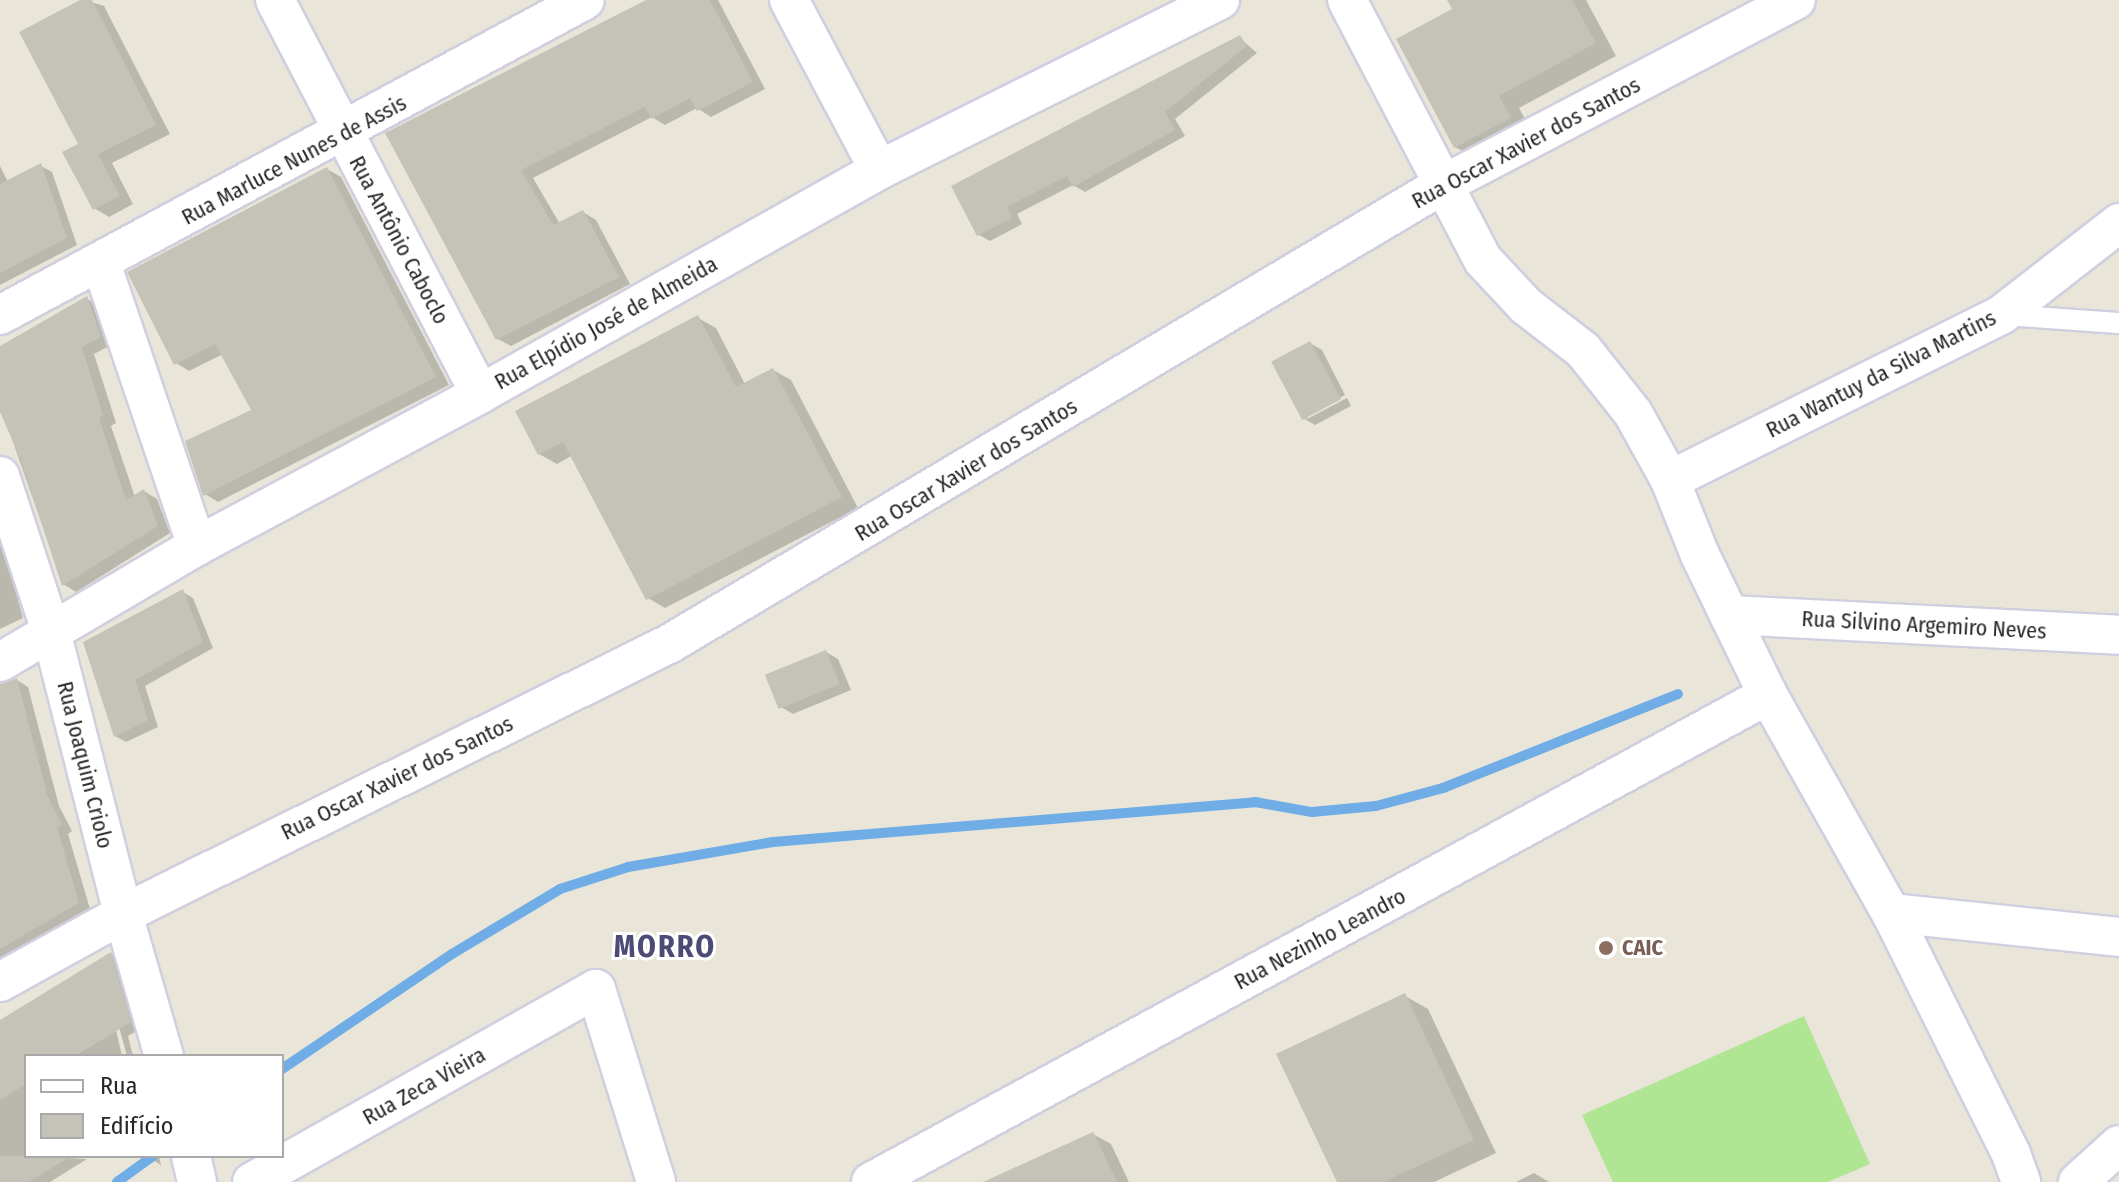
<!DOCTYPE html>
<meta charset="utf-8">
<style>
body{margin:0}
#map{position:relative;width:2119px;height:1182px;overflow:hidden;background:#e9e6d9;font-family:"Fira Sans Condensed",sans-serif}
div>[style]{position:absolute}
.pitch>*{inset:0;background:#b0e594}
.shadow>*{inset:0;background:#0003}
.stream>*{height:10px;margin:-5px;padding:0 5px;transform-origin:5px;border-radius:5px;background:#70ade7}
.building>*{inset:0;background:#c5c3b8;transform-origin:0 0}
.roads{filter:drop-shadow(2px 0 #d0cfe0) drop-shadow(-2px 0 #d0cfe0) drop-shadow(0 2px #d0cfe0) drop-shadow(0 -2px #d0cfe0)}
.service>*{height:20px;margin:-10px;padding:0 10px;transform-origin:10px;border-radius:10px;background:#fff}
.minor>*{height:38px;margin:-19px;padding:0 19px;transform-origin:19px;border-radius:19px;background:#fff}
.dots>*{width:22px;height:22px;translate:-50% -50%;box-sizing:border-box;border:4px solid #fff;border-radius:50%}
span{translate:-50% -50%;white-space:nowrap;text-align:center;line-height:1.15;-webkit-text-stroke:6px #fff;paint-order:stroke}
.street-label{font-size:22px;color:#272727}
.education-label{font-size:22px;color:#785e54;font-weight:700}
.left{translate:0 -50%;text-align:left}
.district-label{font-size:30px;color:#4d4b75;font-weight:700;letter-spacing:2px}
.legend{position:absolute;left:24px;top:1054px;width:260px;height:104px;box-sizing:border-box;background:#fff;border:2px solid #a9a9a9;margin:0;padding:10px 14px;list-style:none;font-size:24px;color:#272727}
.legend li{display:flex;align-items:center;gap:16px;height:40px}
.legend b{width:40px;border:2px solid #a9a9a9}
</style>
<div id="map">
<div class="pitch">
<div style="clip-path:polygon(1804px 1016px,1870px 1164px,1828px 1182px,1613px 1182px,1582px 1115px)"></div>
</div>
<div class="shadow">
<div style="clip-path:polygon(85px 0,104px 6px,170px 134px,112px 163px,133px 204px,109px 217px,94px 208px,81px 145px)"></div>
<div style="clip-path:polygon(649px 0,718px 0,765px 89px,711px 117px,697px 108px,665px 125px,652px 117px,533px 178px,560px 224px,583px 212px,596px 220px,630px 284px,511px 346px,498px 339px,388px 134px)"></div>
<div style="clip-path:polygon(1449px 0,1586px 0,1616px 56px,1519px 108px,1531px 130px,1477px 159px,1455px 147px,1455px 10px)"></div>
<div style="clip-path:polygon(1240px 38px,1257px 53px,1175px 119px,1185px 136px,1085px 192px,1073px 185px,1017px 214px,1022px 224px,990px 241px,979px 235px,953px 186px)"></div>
<div style="clip-path:polygon(0 166px,8px 182px,41px 166px,52px 172px,77px 245px,0 285px)"></div>
<div style="clip-path:polygon(327px 169px,341px 177px,449px 385px,218px 502px,205px 494px,254px 411px,223px 354px,189px 371px,176px 363px)"></div>
<div style="clip-path:polygon(87px 299px,100px 306px,113px 344px,94px 354px,116px 423px,111px 426px,135px 497px,144px 491px,157px 499px,170px 533px,76px 592px,63px 584px,0 405px,0 348px)"></div>
<div style="clip-path:polygon(698px 318px,716px 328px,745px 384px,773px 370px,791px 380px,858px 508px,665px 608px,648px 598px,573px 455px,557px 464px,539px 454px)"></div>
<div style="clip-path:polygon(1310px 343px,1322px 350px,1345px 395px,1307px 415px,1307px 419px,1347px 398px,1351px 406px,1315px 425px,1303px 418px)"></div>
<div style="clip-path:polygon(0 535px,23px 618px,0 629px)"></div>
<div style="clip-path:polygon(183px 592px,193px 598px,213px 648px,145px 686px,158px 727px,126px 742px,115px 736px,85px 643px)"></div>
<div style="clip-path:polygon(826px 652px,838px 659px,851px 690px,793px 714px,781px 707px)"></div>
<div style="clip-path:polygon(17px 680px,28px 687px,59px 806px,72px 831px,68px 834px,90px 909px,0 961px,0 690px)"></div>
<div style="clip-path:polygon(111px 954px,122px 960px,142px 1028px,128px 1036px,133px 1056px,127px 1056px,117px 1020px,114px 1021px,122px 1056px,26px 1056px,26px 1156px,87px 1159px,50px 1182px,0 1182px,0 1022px)"></div>
<div style="clip-path:polygon(1405px 996px,1428px 1009px,1496px 1153px,1434px 1182px,1339px 1182px)"></div>
<div style="clip-path:polygon(1093px 1134px,1111px 1144px,1129px 1182px,988px 1182px)"></div>
<div style="clip-path:polygon(146px 1156px,153px 1159px,152px 1156px,159px 1156px,161px 1165px)"></div>
<div style="clip-path:polygon(1534px 1173px,1549px 1182px,1516px 1182px)"></div>
</div>
<div class="stream">
<div style="left:282px;top:1069px;width:205px;rotate:-34.1deg"></div>
<div style="left:452px;top:954px;width:126px;rotate:-31deg"></div>
<div style="left:560px;top:889px;width:71px;rotate:-17.9deg"></div>
<div style="left:628px;top:867px;width:147px;rotate:-9.8deg"></div>
<div style="left:773px;top:842px;width:484px;rotate:-4.7deg"></div>
<div style="left:1255px;top:802px;width:58px;rotate:10deg"></div>
<div style="left:1312px;top:812px;width:64px;rotate:-5.4deg"></div>
<div style="left:1376px;top:806px;width:69px;rotate:-15deg"></div>
<div style="left:1443px;top:788px;width:253px;rotate:-21.8deg"></div>
<div style="left:117px;top:1182px;width:44px;rotate:-35.8deg"></div>
</div>
<div class="building">
<div style="clip-path:polygon(80px 0,92px 0,156px 125px,98px 154px,120px 196px,93px 210px,62px 152px,78px 144px,19px 32px)"></div>
<div style="clip-path:polygon(646px 0,710px 0,753px 82px,697px 111px,690px 98px,651px 119px,645px 107px,521px 170px,553px 225px,583px 210px,619px 277px,496px 340px,385px 133px)"></div>
<div style="clip-path:polygon(1447px 0,1572px 0,1596px 43px,1499px 96px,1511px 118px,1454px 148px,1396px 39px,1452px 9px)"></div>
<div style="clip-path:polygon(1240px 35px,1247px 46px,1165px 112px,1175px 130px,1073px 187px,1067px 176px,1007px 207px,1012px 218px,977px 236px,951px 186px)"></div>
<div style="clip-path:polygon(41px 163px,67px 238px,0 273px,0 184px)"></div>
<div style="clip-path:polygon(327px 167px,436px 377px,203px 496px,185px 441px,251px 410px,215px 344px,174px 365px,127px 272px)"></div>
<div style="clip-path:polygon(87px 296px,101px 337px,82px 347px,103px 415px,99px 418px,126px 500px,144px 489px,158px 526px,62px 586px,21px 460px,0 412px,0 346px)"></div>
<div style="clip-path:polygon(698px 315px,736px 387px,773px 368px,842px 497px,646px 600px,563px 442px,538px 455px,515px 411px)"></div>
<div style="left:1310px;top:341px;width:66px;height:44px;rotate:62deg"></div>
<div style="clip-path:polygon(183px 589px,203px 642px,135px 680px,148px 720px,114px 737px,83px 642px)"></div>
<div style="left:826px;top:650px;width:37px;height:66px;rotate:68deg"></div>
<div style="clip-path:polygon(17px 678px,48px 798px,62px 824px,57px 827px,79px 903px,0 949px,0 684px)"></div>
<div style="clip-path:polygon(111px 952px,131px 1022px,75px 1056px,26px 1056px,26px 1084px,0 1100px,0 1020px)"></div>
<div style="clip-path:polygon(1405px 993px,1474px 1140px,1383px 1182px,1337px 1182px,1276px 1054px)"></div>
<div style="clip-path:polygon(1093px 1132px,1117px 1182px,983px 1182px)"></div>
<div style="clip-path:polygon(0 1156px,71px 1156px,29px 1182px,0 1182px)"></div>
</div>
<div class="roads">
<div class="service">
<div style="left:2005px;top:315px;width:114px;rotate:4deg"></div>
</div>
<div class="minor">
<div style="left:275px;top:0;width:444px;rotate:62.5deg"></div>
<div style="left:789px;top:0;width:192px;rotate:62.1deg"></div>
<div style="left:1347px;top:0;width:293px;rotate:62.4deg"></div>
<div style="left:1483px;top:260px;width:63px;rotate:46.9deg"></div>
<div style="left:1526px;top:306px;width:72px;rotate:37.7deg"></div>
<div style="left:1583px;top:350px;width:80px;rotate:51.6deg"></div>
<div style="left:1633px;top:413px;width:77px;rotate:61.1deg"></div>
<div style="left:1670px;top:480px;width:81px;rotate:68.2deg"></div>
<div style="left:1700px;top:555px;width:156px;rotate:64.1deg"></div>
<div style="left:1768px;top:695px;width:250px;rotate:60.6deg"></div>
<div style="left:1891px;top:913px;width:269px;rotate:63.5deg"></div>
<div style="left:2011px;top:1154px;width:30px;rotate:70deg"></div>
<div style="left:101px;top:263px;width:299px;rotate:71.3deg"></div>
<div style="left:0;top:315px;width:664px;rotate:-28.3deg"></div>
<div style="left:0;top:476px;width:163px;rotate:71.8deg"></div>
<div style="left:51px;top:631px;width:292px;rotate:75.7deg"></div>
<div style="left:123px;top:914px;width:148px;rotate:73.9deg"></div>
<div style="left:1670px;top:480px;width:370px;rotate:-26.5deg"></div>
<div style="left:2001px;top:315px;width:150px;rotate:-37.9deg"></div>
<div style="left:1729px;top:615px;width:391px;rotate:2.9deg"></div>
<div style="left:0;top:662px;width:229px;rotate:-30.5deg"></div>
<div style="left:197px;top:546px;width:321px;rotate:-28.2deg"></div>
<div style="left:480px;top:394px;width:458px;rotate:-29.3deg"></div>
<div style="left:879px;top:170px;width:381px;rotate:-26.5deg"></div>
<div style="left:1891px;top:913px;width:229px;rotate:6deg"></div>
<div style="left:0;top:982px;width:141px;rotate:-28.9deg"></div>
<div style="left:123px;top:914px;width:609px;rotate:-26.31deg"></div>
<div style="left:669px;top:644px;width:901px;rotate:-30.69deg"></div>
<div style="left:1444px;top:184px;width:397px;rotate:-27.6deg"></div>
<div style="left:191px;top:1156px;width:27px;rotate:77deg"></div>
<div style="left:252px;top:1182px;width:394px;rotate:-29.3deg"></div>
<div style="left:596px;top:989px;width:202px;rotate:72.7deg"></div>
<div style="left:871px;top:1182px;width:1021px;rotate:-28.5deg"></div>
<div style="left:2078px;top:1182px;width:55px;rotate:-42.1deg"></div>
</div>
</div>
<div class="dots">
<div style="left:1606px;top:948px;background:#8d6e63"></div>
</div>
<div class="street-label">
<span style="left:1526px;top:143px;rotate:-28deg">Rua Oscar Xavier dos Santos</span>
<span style="left:294px;top:160px;rotate:-28deg">Rua Marluce Nunes de Assis</span>
<span style="left:399px;top:240px;rotate:62deg">Rua Antônio Caboclo</span>
<span style="left:606px;top:323px;rotate:-29deg">Rua Elpídio José de Almeida</span>
<span style="left:1881px;top:374px;rotate:-27deg">Rua Wantuy da Silva Martins</span>
<span style="left:966px;top:470px;rotate:-31deg">Rua Oscar Xavier dos Santos</span>
<span style="left:1924px;top:625px;rotate:3deg">Rua Silvino Argemiro Neves</span>
<span style="left:85px;top:765px;rotate:76deg">Rua Joaquim Criolo</span>
<span style="left:397px;top:778px;rotate:-26deg">Rua Oscar Xavier dos Santos</span>
<span style="left:1320px;top:939px;rotate:-28deg">Rua Nezinho Leandro</span>
<span style="left:424px;top:1086px;rotate:-29deg">Rua Zeca Vieira</span>
</div>
<div class="education-label">
<span class="left" style="left:1622px;top:948px">CAIC</span>
</div>
<div class="district-label">
<span style="left:665px;top:947px">MORRO</span>
</div>
<ul class="legend">
<li><b style="height:10px;background:#fff"></b>Rua</li>
<li><b style="height:22px;background:#c5c3b8"></b>Edifício</li>
</ul>
</div>
